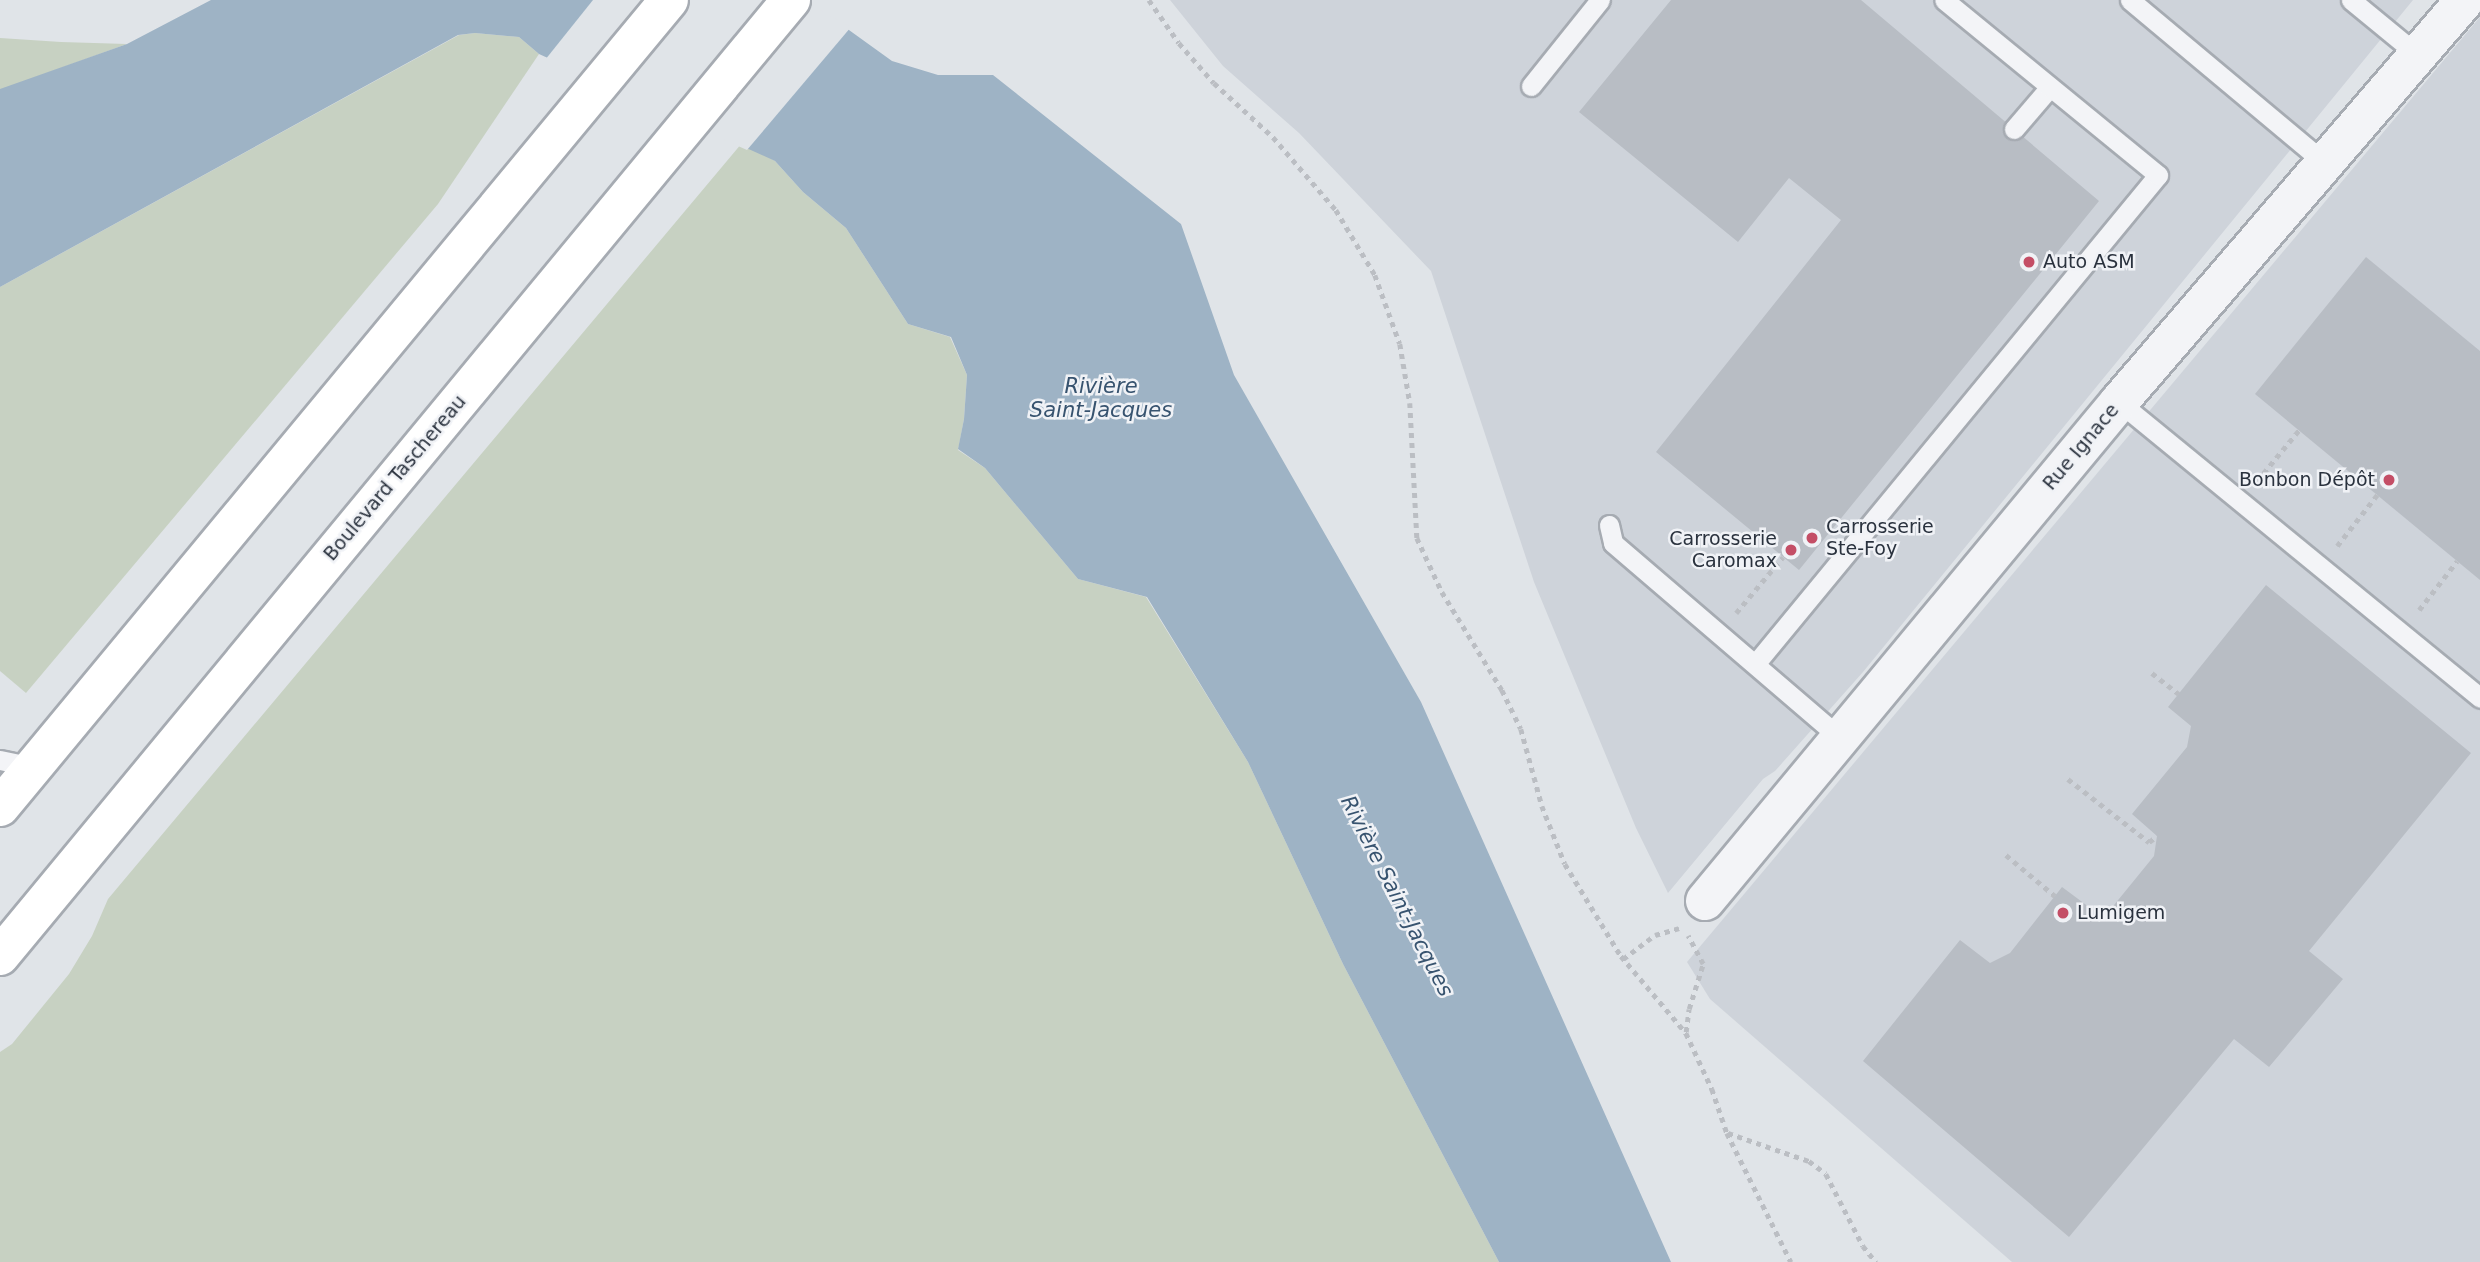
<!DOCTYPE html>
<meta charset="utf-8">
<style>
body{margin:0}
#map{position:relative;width:2480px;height:1262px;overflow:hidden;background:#e0e4e8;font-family:"DejaVu Sans",sans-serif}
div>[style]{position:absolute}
.built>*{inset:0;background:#ced3da}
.green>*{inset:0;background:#c7d1c2}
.water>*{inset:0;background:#9eb3c5}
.pier>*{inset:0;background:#e0e4e8}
.building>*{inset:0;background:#b8bdc4}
.path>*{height:4.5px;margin-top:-2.25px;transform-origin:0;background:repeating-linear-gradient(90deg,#bbbec3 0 5px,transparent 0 10px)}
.roads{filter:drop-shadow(2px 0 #a6abb2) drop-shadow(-2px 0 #a6abb2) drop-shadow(0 2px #a6abb2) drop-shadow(0 -2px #a6abb2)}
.lane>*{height:19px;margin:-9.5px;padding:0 9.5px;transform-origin:9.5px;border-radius:9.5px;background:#f3f4f7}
.street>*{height:38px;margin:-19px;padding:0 19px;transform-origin:19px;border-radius:19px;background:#f3f4f7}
.primary>*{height:38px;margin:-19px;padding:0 19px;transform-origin:19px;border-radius:19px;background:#fff}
.dots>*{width:19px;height:19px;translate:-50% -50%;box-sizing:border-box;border:4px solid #f0f2f6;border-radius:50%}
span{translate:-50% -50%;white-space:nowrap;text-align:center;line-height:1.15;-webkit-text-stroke:5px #f0f2f6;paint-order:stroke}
.poi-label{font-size:19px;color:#2a323e}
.left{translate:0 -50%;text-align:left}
.right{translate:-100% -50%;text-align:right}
.street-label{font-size:19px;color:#2a323e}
.water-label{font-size:21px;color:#37536f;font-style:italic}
</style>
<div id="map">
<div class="built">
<div style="clip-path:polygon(1170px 0,2413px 0,1863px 672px,1775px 771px,1763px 779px,1668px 893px,1636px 828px,1534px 582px,1431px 271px,1299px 133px,1223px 66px)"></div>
<div style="clip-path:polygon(2480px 17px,2480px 1262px,2012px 1262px,1710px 999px,1687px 962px)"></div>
</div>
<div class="green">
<div style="clip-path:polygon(475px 33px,519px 37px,539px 54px,438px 204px,26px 693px,0 671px,0 287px,459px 35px)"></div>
<div style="clip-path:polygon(0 38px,61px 42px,127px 44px,3px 89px,0 89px)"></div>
<div style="clip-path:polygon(742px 143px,775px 161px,803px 192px,846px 228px,908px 324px,950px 337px,967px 375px,964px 419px,958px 450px,985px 468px,1078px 579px,1146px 597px,1248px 762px,1343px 964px,1499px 1262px,0 1262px,0 1052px,12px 1044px,69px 974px,92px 936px,108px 899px)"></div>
</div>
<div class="water">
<div style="clip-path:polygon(211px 0,793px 0,842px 25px,892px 61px,938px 75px,993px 75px,1181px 224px,1234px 375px,1421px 702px,1671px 1262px,1499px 1262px,1343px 964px,1248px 762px,1147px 597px,1078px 579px,985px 468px,958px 449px,964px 419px,967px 375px,951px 337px,908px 324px,846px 228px,803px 192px,775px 161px,539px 54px,519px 37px,475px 33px,458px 35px,0 287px,0 89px,127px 44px)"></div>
</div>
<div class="pier">
<div style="clip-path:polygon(593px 0,801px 0,851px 27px,747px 150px,545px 60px)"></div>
</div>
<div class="building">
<div style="clip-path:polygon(1671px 0,1861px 0,2099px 201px,1799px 570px,1656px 452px,1841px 220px,1789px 178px,1738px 242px,1579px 112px)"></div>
<div style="clip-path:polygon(2366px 257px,2480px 351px,2480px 580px,2255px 394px)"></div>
<div style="clip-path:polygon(2266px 585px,2471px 753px,2309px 951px,2343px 979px,2269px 1067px,2234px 1039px,2069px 1237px,1863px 1061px,1960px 940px,1990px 963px,2010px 953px,2062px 887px,2093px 910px,2110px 910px,2154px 856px,2157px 836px,2132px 814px,2187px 747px,2191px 726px,2168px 707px)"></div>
</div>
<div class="path">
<div style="left:1149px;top:0;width:52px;rotate:55.1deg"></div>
<div style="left:1179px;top:43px;width:53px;rotate:48.8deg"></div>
<div style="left:1214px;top:83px;width:80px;rotate:42.5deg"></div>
<div style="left:1273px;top:137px;width:96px;rotate:49.2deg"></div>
<div style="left:1336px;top:210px;width:76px;rotate:59deg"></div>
<div style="left:1375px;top:275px;width:73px;rotate:70.1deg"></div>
<div style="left:1400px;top:344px;width:60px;rotate:80.4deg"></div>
<div style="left:1410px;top:403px;width:135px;rotate:87deg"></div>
<div style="left:1417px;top:538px;width:60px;rotate:65.2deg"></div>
<div style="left:1442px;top:592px;width:115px;rotate:58.5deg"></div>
<div style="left:1502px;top:690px;width:43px;rotate:64deg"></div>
<div style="left:1521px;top:729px;width:80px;rotate:74.7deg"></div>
<div style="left:1542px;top:806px;width:62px;rotate:68.4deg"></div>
<div style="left:1565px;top:864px;width:108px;rotate:58.7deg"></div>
<div style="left:1621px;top:956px;width:101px;rotate:49.8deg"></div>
<div style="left:1686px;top:1033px;width:62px;rotate:65.1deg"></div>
<div style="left:1712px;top:1089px;width:46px;rotate:71.2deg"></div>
<div style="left:1727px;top:1133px;width:144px;rotate:63.6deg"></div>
<div style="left:2257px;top:481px;width:66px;rotate:-50.5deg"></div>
<div style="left:2337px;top:546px;width:65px;rotate:-51.9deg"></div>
<div style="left:2419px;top:610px;width:62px;rotate:-52.2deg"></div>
<div style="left:1736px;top:613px;width:73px;rotate:-50deg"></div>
<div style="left:2152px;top:673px;width:34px;rotate:38deg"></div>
<div style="left:2068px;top:779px;width:103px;rotate:37.9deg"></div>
<div style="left:2149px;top:842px;width:10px;rotate:-37deg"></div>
<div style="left:2006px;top:855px;width:64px;rotate:39.9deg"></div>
<div style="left:1623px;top:959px;width:40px;rotate:-37deg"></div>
<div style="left:1655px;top:935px;width:25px;rotate:-16deg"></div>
<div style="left:1686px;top:1032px;width:23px;rotate:-83deg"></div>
<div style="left:1689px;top:1009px;width:47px;rotate:-72.7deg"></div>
<div style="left:1703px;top:964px;width:32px;rotate:-118deg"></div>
<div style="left:1728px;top:1133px;width:86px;rotate:19.1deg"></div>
<div style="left:1809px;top:1161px;width:21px;rotate:37deg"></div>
<div style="left:1826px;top:1174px;width:81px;rotate:62.8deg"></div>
<div style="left:1863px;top:1246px;width:21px;rotate:51deg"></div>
</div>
<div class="roads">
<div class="lane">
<div style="left:2130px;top:0;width:253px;rotate:39.9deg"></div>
<div style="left:2351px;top:0;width:87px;rotate:39.4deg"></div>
<div style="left:1531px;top:86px;width:110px;rotate:-51.3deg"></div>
<div style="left:2014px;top:129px;width:55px;rotate:-49.4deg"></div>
<div style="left:2119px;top:402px;width:467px;rotate:39.3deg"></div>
<div style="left:1609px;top:525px;width:18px;rotate:77deg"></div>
<div style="left:1613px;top:543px;width:298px;rotate:40.6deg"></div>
<div style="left:1756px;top:663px;width:632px;rotate:-50.52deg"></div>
<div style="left:2158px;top:175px;width:276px;rotate:-140.7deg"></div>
<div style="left:0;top:760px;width:33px;rotate:12deg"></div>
</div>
<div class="street">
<div style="left:1705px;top:901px;width:648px;rotate:-50.32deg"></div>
<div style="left:2119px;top:402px;width:530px;rotate:-49.28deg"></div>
</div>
<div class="primary">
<div style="left:0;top:807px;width:1048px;rotate:-50.34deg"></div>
<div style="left:0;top:956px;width:1241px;rotate:-50.4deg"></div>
</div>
</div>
<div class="dots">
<div style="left:2029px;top:262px;background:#c44e66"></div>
<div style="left:2389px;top:480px;background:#c44e66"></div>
<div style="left:1812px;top:538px;background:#c44e66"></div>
<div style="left:1791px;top:550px;background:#c44e66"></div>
<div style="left:2063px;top:913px;background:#c44e66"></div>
</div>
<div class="poi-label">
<span class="left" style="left:2043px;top:262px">Auto ASM</span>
<span class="right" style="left:2375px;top:480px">Bonbon Dépôt</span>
<span class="left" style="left:1826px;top:538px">Carrosserie<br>Ste-Foy</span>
<span class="right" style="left:1777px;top:550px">Carrosserie<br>Caromax</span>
<span class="left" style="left:2077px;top:913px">Lumigem</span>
</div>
<div class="street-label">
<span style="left:2081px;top:447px;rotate:-50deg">Rue Ignace</span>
<span style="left:395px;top:478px;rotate:-50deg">Boulevard Taschereau</span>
</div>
<div class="water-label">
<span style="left:1101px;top:398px">Rivière<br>Saint-Jacques</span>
<span style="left:1397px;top:896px;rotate:63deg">Rivière Saint-Jacques</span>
</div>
</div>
